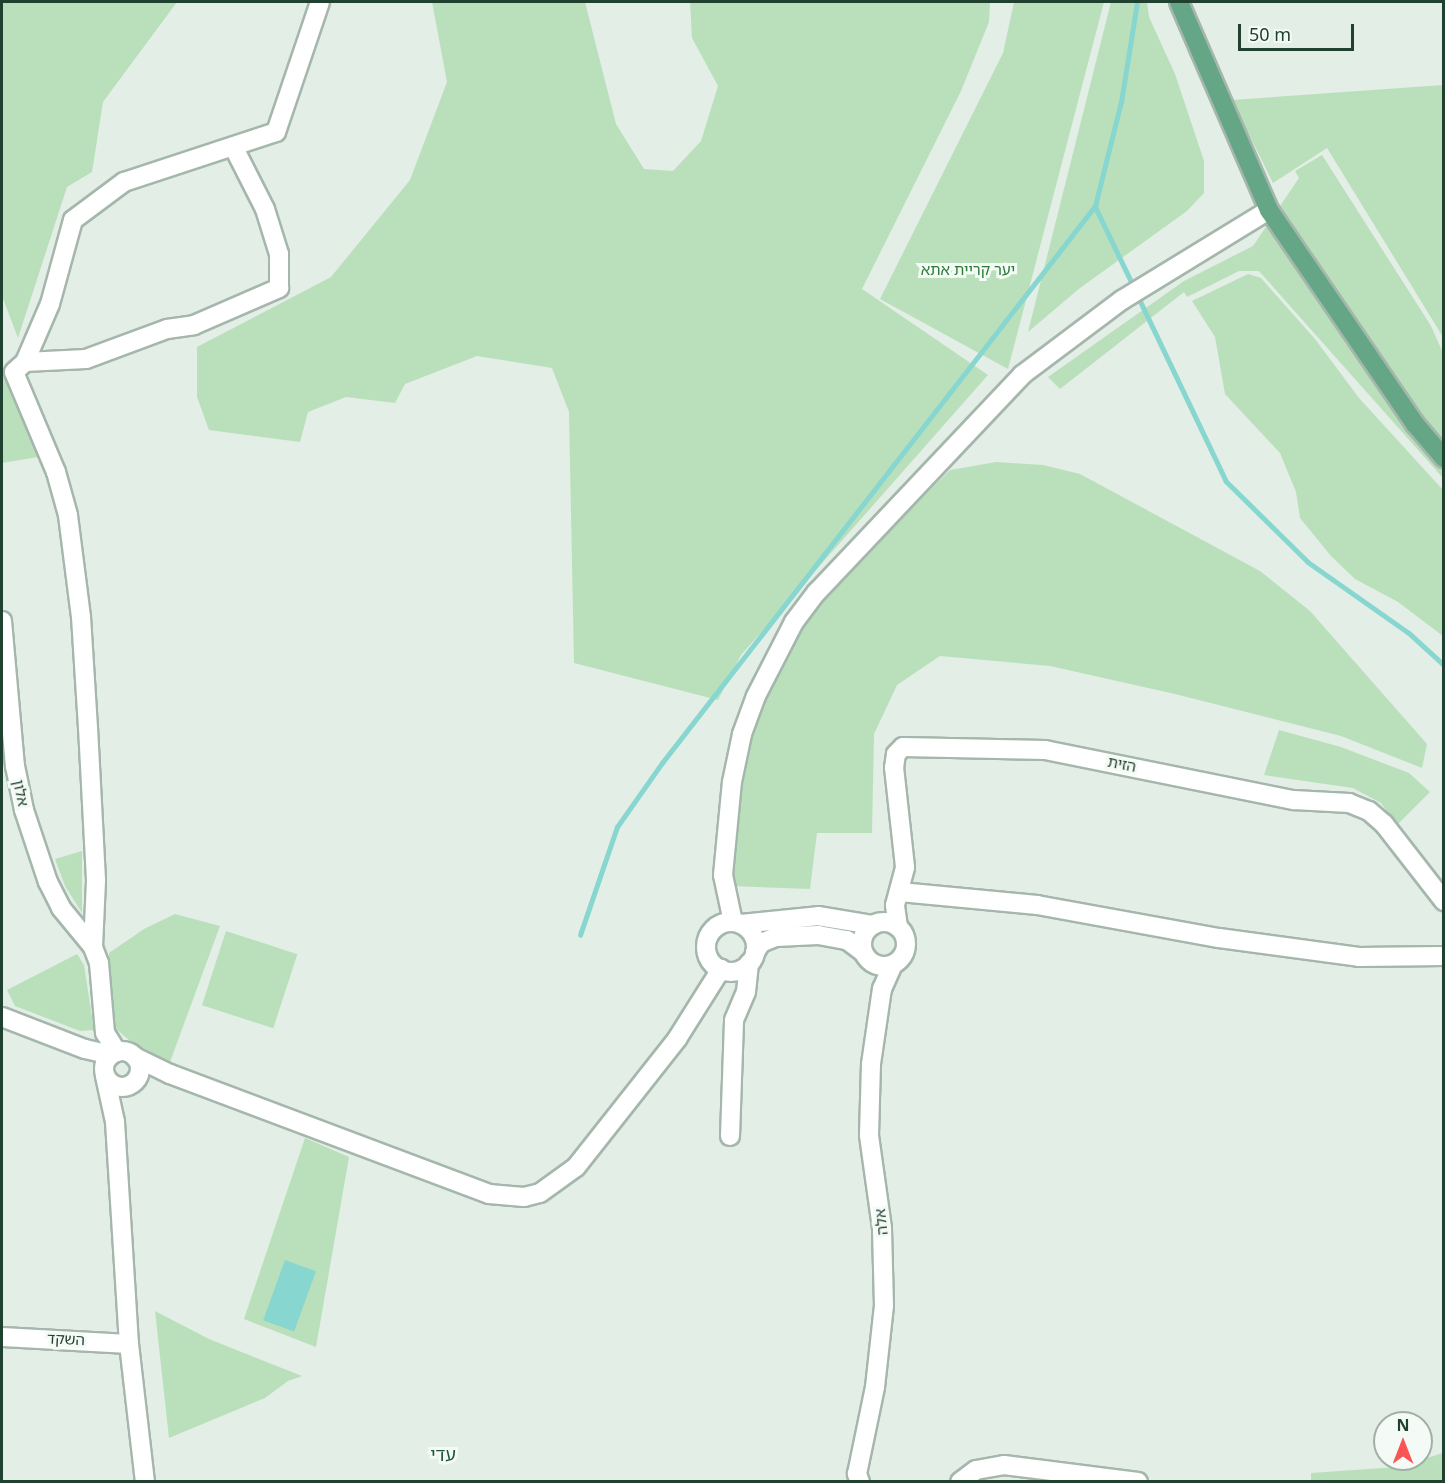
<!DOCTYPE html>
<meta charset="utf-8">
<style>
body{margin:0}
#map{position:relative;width:1445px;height:1483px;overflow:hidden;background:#e3eee6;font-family:"Noto Sans","Noto Sans Hebrew",sans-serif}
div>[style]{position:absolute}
.green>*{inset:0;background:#bae0bb;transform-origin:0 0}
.water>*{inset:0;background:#87d6cf;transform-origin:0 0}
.stream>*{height:4.5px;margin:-2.25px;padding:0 2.25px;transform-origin:2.25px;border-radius:2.25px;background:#87d6cf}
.roads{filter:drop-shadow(2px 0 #a5b7ac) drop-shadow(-2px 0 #a5b7ac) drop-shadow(0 2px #a5b7ac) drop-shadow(0 -2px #a5b7ac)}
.minor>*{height:18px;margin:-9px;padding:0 9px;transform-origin:9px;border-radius:9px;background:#fff}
.minor>.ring{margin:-9px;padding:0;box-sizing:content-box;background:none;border:18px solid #fff;border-radius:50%}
.major>*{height:18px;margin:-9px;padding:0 9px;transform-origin:9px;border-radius:9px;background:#64a685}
span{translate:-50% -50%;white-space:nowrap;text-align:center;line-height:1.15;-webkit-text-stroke:6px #f4faf5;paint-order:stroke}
.park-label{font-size:15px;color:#287a34}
.street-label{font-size:15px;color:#214130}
.quarter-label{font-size:18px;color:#1b5438}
.frame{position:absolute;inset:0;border:3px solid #214130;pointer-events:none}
.north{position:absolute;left:1373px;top:1411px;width:60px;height:60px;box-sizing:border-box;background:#f4faf5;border:2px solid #a0b0a6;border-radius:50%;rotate:0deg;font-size:16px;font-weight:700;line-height:24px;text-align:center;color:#214130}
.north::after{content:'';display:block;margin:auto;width:21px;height:27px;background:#fb5454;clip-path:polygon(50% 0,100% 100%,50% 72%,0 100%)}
.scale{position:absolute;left:1238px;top:24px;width:116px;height:27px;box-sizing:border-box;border:3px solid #214130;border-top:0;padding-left:8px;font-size:18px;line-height:21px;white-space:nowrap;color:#214130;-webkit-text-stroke:4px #f4faf5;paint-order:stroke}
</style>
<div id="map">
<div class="green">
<div style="clip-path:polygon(2px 2px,177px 2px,103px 102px,92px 172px,67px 187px,18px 338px,2px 296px)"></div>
<div style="clip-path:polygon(432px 2px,585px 2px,616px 124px,644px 169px,673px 171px,701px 141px,718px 86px,692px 38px,690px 2px,990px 2px,989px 22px,961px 91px,862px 289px,988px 375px,741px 655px,718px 700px,574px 663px,569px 412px,552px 368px,477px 356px,405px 384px,395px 403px,346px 397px,308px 412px,300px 442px,209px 430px,197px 397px,197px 347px,331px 277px,410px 180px,447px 82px)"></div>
<div style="clip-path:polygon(1014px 2px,1104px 2px,1008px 369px,880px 299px,1003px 53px)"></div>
<div style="clip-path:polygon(1111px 2px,1147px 2px,1149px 17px,1175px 74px,1204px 161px,1204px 193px,1187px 211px,1080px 288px,1028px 332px)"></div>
<div style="clip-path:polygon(1443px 85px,1444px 85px,1443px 337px,1327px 148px,1273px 183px,1232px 100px)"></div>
<div style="clip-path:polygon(1322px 155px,1431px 326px,1443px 353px,1443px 478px,1259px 271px,1239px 271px,1187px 297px,1184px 292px,1060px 389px,1048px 377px,1184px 281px,1253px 246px,1299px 178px,1295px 171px)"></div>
<div style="clip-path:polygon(1248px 274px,1261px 278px,1315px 339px,1359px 398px,1443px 490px,1443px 636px,1398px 602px,1355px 579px,1331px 556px,1300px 518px,1296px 492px,1280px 453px,1225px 394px,1215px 337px,1192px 301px)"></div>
<div style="clip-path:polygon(2px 370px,7px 379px,38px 457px,2px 463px)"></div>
<div style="clip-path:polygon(996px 462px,1043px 465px,1080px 474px,1260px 571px,1310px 611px,1427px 744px,1422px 768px,1341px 736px,1175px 694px,1050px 666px,940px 656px,897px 685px,874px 734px,872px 833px,817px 833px,810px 889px,732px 886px,733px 831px,741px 765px,760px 708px,796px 636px,842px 577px,950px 470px)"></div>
<div style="clip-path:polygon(1279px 730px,1341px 747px,1409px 773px,1430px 792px,1397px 825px,1381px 803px,1353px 788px,1264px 775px)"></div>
<div style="clip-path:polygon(82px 851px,82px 913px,65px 886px,55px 859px)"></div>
<div style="clip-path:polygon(175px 914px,220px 926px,170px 1062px,130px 1041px,114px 1027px,110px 1012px,109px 953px,144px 929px)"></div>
<div style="left:226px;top:931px;width:75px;height:78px;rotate:18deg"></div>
<div style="clip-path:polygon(77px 954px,84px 965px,94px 1030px,80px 1031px,15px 1006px,7px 990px)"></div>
<div style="clip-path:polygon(305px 1138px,349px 1157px,316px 1347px,244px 1319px)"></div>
<div style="clip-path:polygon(155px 1311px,209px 1339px,302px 1376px,288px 1381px,265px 1398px,169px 1438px)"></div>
<div style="clip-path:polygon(1443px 1453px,1443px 1481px,1311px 1481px,1311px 1473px,1397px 1467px)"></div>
</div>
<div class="water">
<div style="left:285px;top:1260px;width:33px;height:64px;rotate:20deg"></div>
</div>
<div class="stream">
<div style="left:1095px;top:206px;width:90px;rotate:64.3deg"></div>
<div style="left:1137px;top:294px;width:207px;rotate:64.5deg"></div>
<div style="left:1226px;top:481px;width:115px;rotate:44.6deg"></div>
<div style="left:1308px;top:562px;width:123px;rotate:35.1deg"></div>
<div style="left:1409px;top:633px;width:47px;rotate:42.4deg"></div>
<div style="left:580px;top:935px;width:114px;rotate:-71.1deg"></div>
<div style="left:617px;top:827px;width:78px;rotate:-54.9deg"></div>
<div style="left:662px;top:763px;width:706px;rotate:-52.14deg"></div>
<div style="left:1095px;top:206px;width:107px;rotate:-76deg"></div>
<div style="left:1121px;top:102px;width:101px;rotate:-80.9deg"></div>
</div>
<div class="roads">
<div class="minor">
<div style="left:25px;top:362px;width:61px;rotate:-2.8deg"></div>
<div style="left:86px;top:359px;width:86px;rotate:-20.3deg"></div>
<div style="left:167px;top:329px;width:27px;rotate:-8deg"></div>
<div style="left:194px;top:325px;width:93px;rotate:-23.5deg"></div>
<div style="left:279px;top:288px;width:34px;rotate:-90deg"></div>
<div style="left:279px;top:254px;width:47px;rotate:-107.3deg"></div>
<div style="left:265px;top:209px;width:68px;rotate:-116.9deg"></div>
<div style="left:2px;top:621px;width:146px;rotate:84.9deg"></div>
<div style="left:15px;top:766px;width:45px;rotate:78.4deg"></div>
<div style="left:24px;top:810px;width:76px;rotate:71.6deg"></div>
<div style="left:48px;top:882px;width:29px;rotate:63deg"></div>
<div style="left:61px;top:908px;width:50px;rotate:50.6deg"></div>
<div style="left:900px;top:892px;width:138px;rotate:5.4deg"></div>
<div style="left:1037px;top:905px;width:185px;rotate:10.3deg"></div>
<div style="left:1219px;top:938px;width:141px;rotate:7.7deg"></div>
<div style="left:1359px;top:957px;width:85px;rotate:-0.7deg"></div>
<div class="ring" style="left:862px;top:922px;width:26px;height:26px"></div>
<div style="left:733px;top:922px;width:48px;rotate:-102deg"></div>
<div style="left:723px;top:875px;width:93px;rotate:-84.5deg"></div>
<div style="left:732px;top:782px;width:49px;rotate:-78.2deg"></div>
<div style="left:742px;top:734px;width:40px;rotate:-69.8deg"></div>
<div style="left:756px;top:696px;width:83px;rotate:-62.8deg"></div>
<div style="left:794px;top:622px;width:38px;rotate:-53deg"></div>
<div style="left:817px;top:592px;width:299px;rotate:-46.6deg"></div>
<div style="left:1022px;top:375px;width:125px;rotate:-36.9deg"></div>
<div style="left:1122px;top:300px;width:172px;rotate:-31.5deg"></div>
<div class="ring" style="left:706px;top:922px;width:32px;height:32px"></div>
<div style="left:741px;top:924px;width:77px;rotate:-5.9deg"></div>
<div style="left:818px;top:916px;width:56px;rotate:9.3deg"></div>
<div style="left:898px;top:927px;width:22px;rotate:-98deg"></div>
<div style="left:895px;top:905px;width:39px;rotate:-75deg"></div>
<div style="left:905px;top:867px;width:100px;rotate:-96.3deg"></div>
<div style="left:894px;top:768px;width:14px;rotate:-82deg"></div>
<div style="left:896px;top:754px;width:10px;rotate:-45deg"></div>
<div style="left:903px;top:747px;width:142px;rotate:1.2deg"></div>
<div style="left:1045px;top:750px;width:254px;rotate:11.4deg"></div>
<div style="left:1294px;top:800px;width:55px;rotate:3.1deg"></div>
<div style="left:1349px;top:803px;width:22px;rotate:22deg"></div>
<div style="left:1369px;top:811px;width:20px;rotate:41deg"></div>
<div style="left:1384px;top:824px;width:98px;rotate:52.1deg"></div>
<div style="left:755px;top:952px;width:11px;rotate:-56deg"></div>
<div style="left:761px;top:943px;width:16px;rotate:-22deg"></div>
<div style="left:776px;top:937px;width:42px;rotate:-2.7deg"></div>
<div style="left:818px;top:935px;width:29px;rotate:10deg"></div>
<div style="left:847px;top:940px;width:20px;rotate:37deg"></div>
<div style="left:2px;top:1017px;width:89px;rotate:21.1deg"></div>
<div style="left:85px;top:1049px;width:27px;rotate:13deg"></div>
<div class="ring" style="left:104px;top:1051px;width:18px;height:18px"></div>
<div style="left:117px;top:1052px;width:22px;rotate:-122deg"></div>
<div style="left:105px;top:1033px;width:70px;rotate:-94.9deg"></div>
<div style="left:99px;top:963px;width:17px;rotate:-111deg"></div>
<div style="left:93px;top:947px;width:67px;rotate:-87.4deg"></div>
<div style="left:96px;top:880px;width:152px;rotate:-93deg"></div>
<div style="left:88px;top:728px;width:111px;rotate:-93.6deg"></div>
<div style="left:81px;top:617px;width:103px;rotate:-97.3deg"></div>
<div style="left:68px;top:515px;width:45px;rotate:-105.6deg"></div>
<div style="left:56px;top:472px;width:108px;rotate:-112.8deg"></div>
<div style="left:14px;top:372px;width:15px;rotate:-42deg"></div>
<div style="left:25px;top:362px;width:63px;rotate:-66.7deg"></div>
<div style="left:50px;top:304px;width:87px;rotate:-74.7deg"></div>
<div style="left:73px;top:220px;width:64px;rotate:-36.7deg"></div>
<div style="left:124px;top:182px;width:160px;rotate:-18.2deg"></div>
<div style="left:276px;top:132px;width:137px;rotate:-71.3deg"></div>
<div style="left:135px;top:1057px;width:39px;rotate:26deg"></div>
<div style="left:170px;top:1074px;width:341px;rotate:20.6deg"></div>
<div style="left:489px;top:1194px;width:35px;rotate:5deg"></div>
<div style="left:524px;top:1197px;width:16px;rotate:-14deg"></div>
<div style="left:540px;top:1193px;width:44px;rotate:-35.8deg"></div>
<div style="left:576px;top:1167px;width:163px;rotate:-51.7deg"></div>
<div style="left:677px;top:1039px;width:83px;rotate:-57.8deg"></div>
<div style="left:105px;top:1076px;width:47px;rotate:77.7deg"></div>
<div style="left:115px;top:1122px;width:222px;rotate:86.4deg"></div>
<div style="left:129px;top:1344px;width:139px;rotate:83.4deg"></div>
<div style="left:730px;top:1136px;width:116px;rotate:-88deg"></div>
<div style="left:734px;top:1020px;width:30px;rotate:-67deg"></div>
<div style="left:746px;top:992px;width:29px;rotate:-84deg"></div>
<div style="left:2px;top:1337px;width:127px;rotate:3.2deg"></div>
<div style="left:860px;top:1482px;width:9px;rotate:-111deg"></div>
<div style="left:857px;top:1474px;width:89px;rotate:-78.3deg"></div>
<div style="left:875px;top:1387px;width:81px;rotate:-83.7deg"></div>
<div style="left:884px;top:1306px;width:78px;rotate:-91.5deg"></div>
<div style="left:882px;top:1228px;width:94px;rotate:-98deg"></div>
<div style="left:869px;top:1135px;width:71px;rotate:-88.4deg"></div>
<div style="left:871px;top:1064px;width:76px;rotate:-81.7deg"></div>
<div style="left:882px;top:989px;width:27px;rotate:-66deg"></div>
<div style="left:960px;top:1482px;width:20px;rotate:-37deg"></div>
<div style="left:976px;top:1470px;width:28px;rotate:-10deg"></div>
<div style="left:1004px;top:1465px;width:135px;rotate:7.2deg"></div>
</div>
<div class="major">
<div style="left:1179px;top:2px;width:227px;rotate:66.6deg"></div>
<div style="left:1269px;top:210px;width:259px;rotate:55.7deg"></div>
<div style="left:1415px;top:424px;width:45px;rotate:49.5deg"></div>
</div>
</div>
<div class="park-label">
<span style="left:968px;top:270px">יער קריית אתא</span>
</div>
<div class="street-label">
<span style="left:1122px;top:764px;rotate:11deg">הזית</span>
<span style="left:21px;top:793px;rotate:78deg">אלון</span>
<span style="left:881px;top:1222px;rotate:-96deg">אלה</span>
<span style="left:66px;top:1339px;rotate:3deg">השקד</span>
</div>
<div class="quarter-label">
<span style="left:443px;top:1454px">עדי</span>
</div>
<div class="frame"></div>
<div class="north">N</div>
<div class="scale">50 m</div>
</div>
